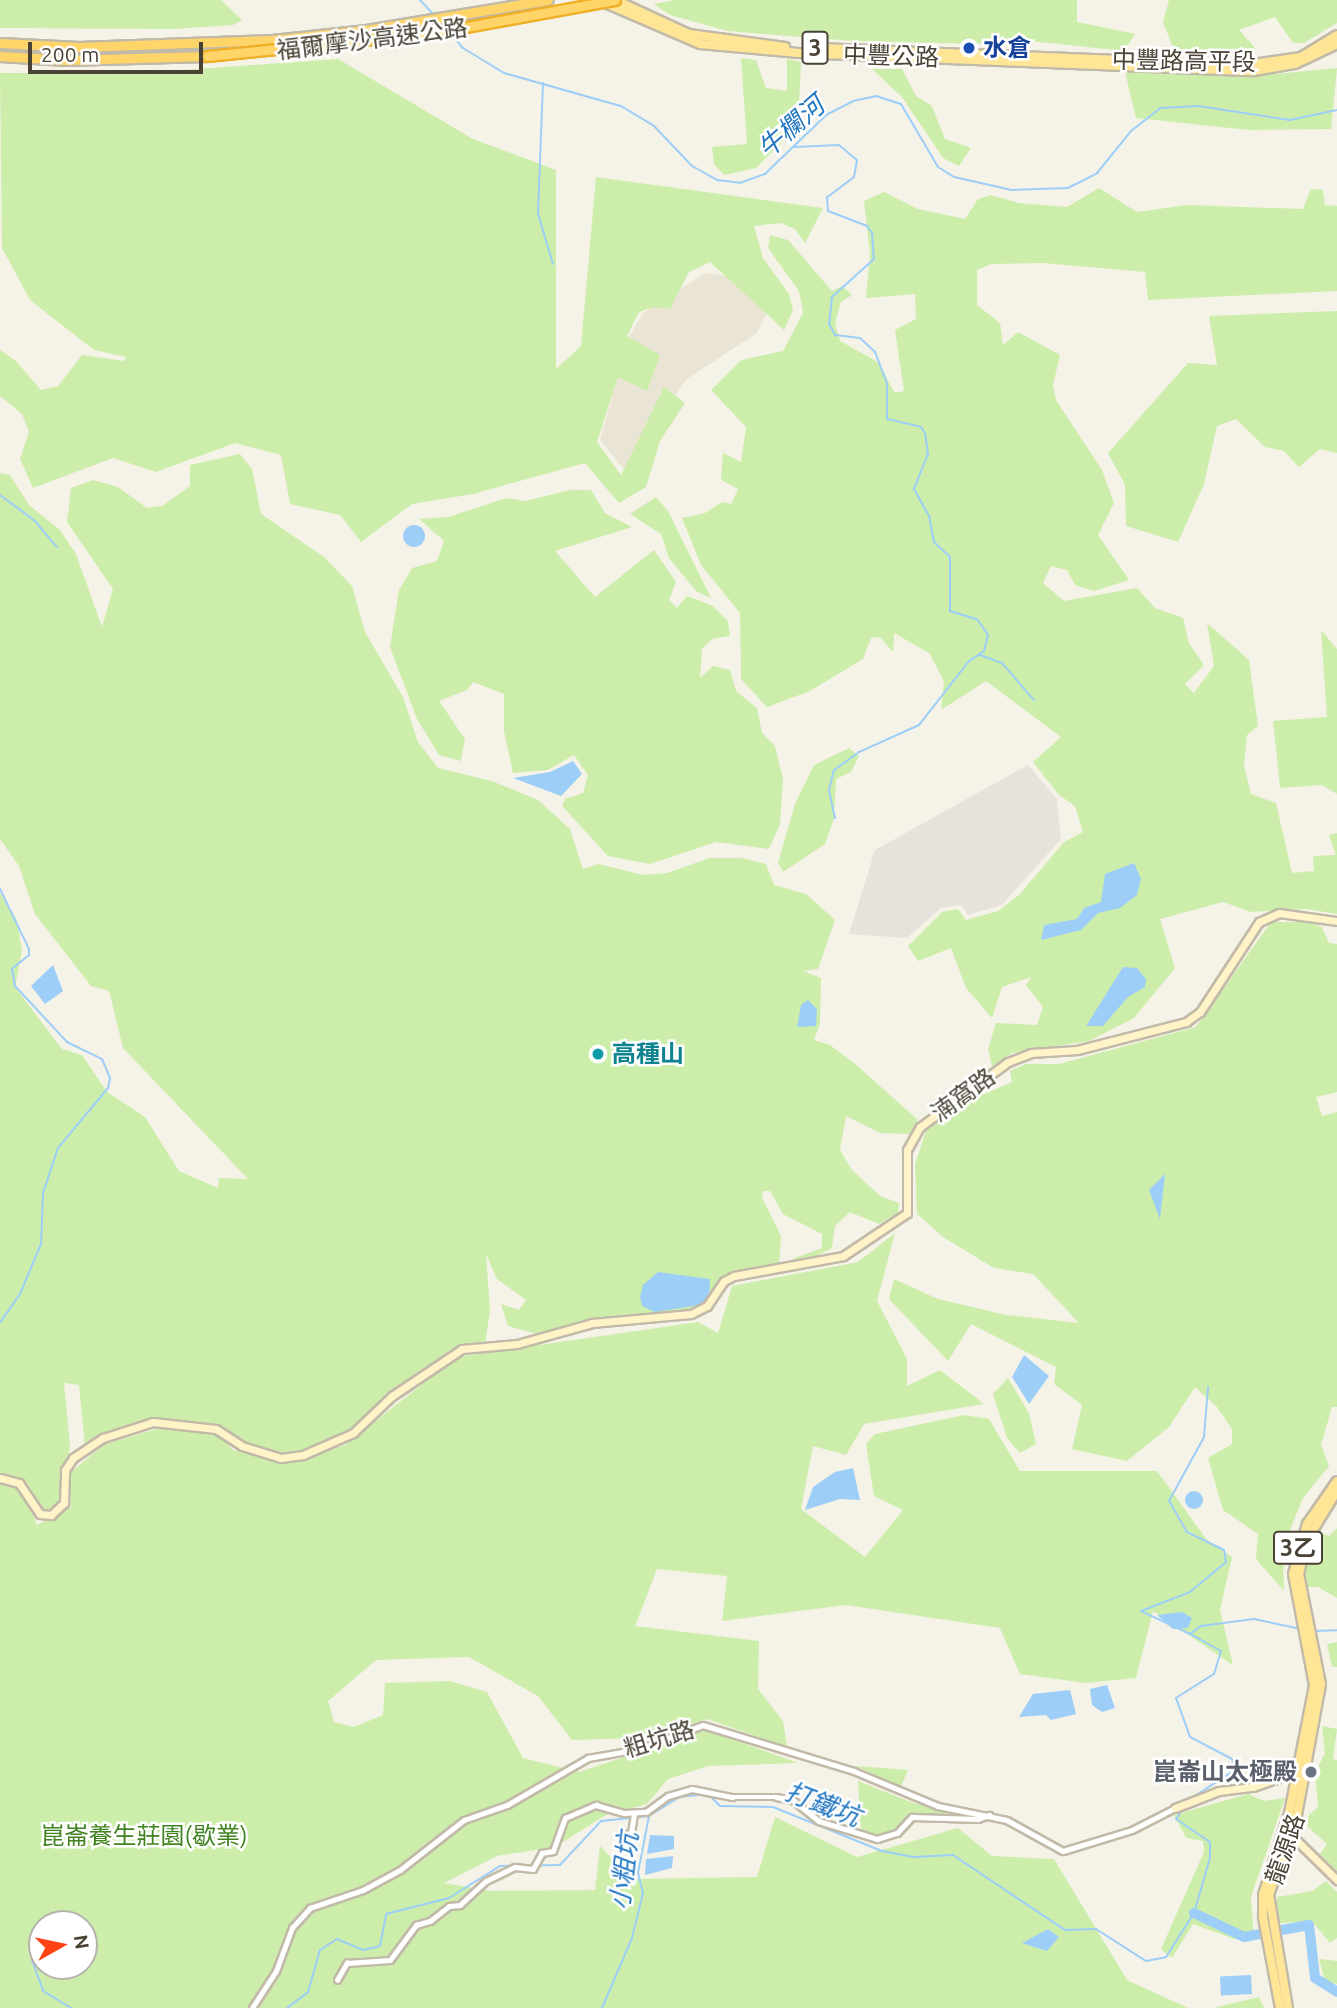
<!DOCTYPE html>
<meta charset="utf-8">
<style>
body{margin:0}
#map{position:relative;width:1337px;height:2008px;overflow:hidden;background:#f5f2e7;font-family:Ubuntu,"Noto Sans TC",sans-serif}
div>[style]{position:absolute}
.residential>*{inset:0;background:#eae4d4}
.industrial>*{inset:0;background:#e7e3dc}
.green>*{inset:0;background:#cdeeab}
.water>*{inset:0;background:#9dcef8;transform-origin:0 0}
.round{border-radius:50%}
.stream>*{height:2px;margin:-1px;padding:0 1px;transform-origin:1px;border-radius:1px;background:#9dcef8}
.river>*{height:10px;margin:-5px;padding:0 5px;transform-origin:5px;border-radius:5px;background:#9dcef8}
.roads{filter:drop-shadow(2px 0 #c2baa8) drop-shadow(-2px 0 #c2baa8) drop-shadow(0 2px #c2baa8) drop-shadow(0 -2px #c2baa8)}
.street>*{height:4.5px;margin:-2.25px;padding:0 2.25px;transform-origin:2.25px;border-radius:2.25px;background:#fff}
.secondary>*{height:7px;margin:-3.5px;padding:0 3.5px;transform-origin:3.5px;border-radius:3.5px;background:#fff4c7}
.primary>*{height:8px;margin:-4px;padding:0 4px;transform-origin:4px;border-radius:4px;background:#ffe696}
.highway>*{height:9px;margin:-4.5px;padding:0 4.5px;transform-origin:4.5px;border-radius:4.5px;background:#ffd468}
.bridges{filter:drop-shadow(2px 0 #efaf27) drop-shadow(-2px 0 #efaf27) drop-shadow(0 2px #efaf27) drop-shadow(0 -2px #efaf27)}
.highway-bridge>*{height:9px;margin:-4.5px;padding:0 4.5px;transform-origin:4.5px;border-radius:4.5px;background:#ffd468}
.dots>*{width:19px;height:19px;translate:-50% -50%;box-sizing:border-box;border:4px solid #fff;border-radius:50%}
span{translate:-50% -50%;white-space:nowrap;text-align:center;line-height:1.15;-webkit-text-stroke:5px #fff;paint-order:stroke}
.shield-label span{padding:2px 5px;background:#fff;border:2px solid;border-radius:5px;-webkit-text-stroke-width:0}
.shield-label{font-size:23px;color:#494235;font-weight:700}
.street-label{font-size:24px;color:#494235}
.transit-label{font-size:24px;color:#164399;font-weight:700}
.left{translate:0 -50%;text-align:left}
.culture-label{font-size:24px;color:#0d838f;font-weight:700}
.worship-label{font-size:24px;color:#5b616d;font-weight:700}
.right{translate:-100% -50%;text-align:right}
.park-label{font-size:24px;color:#418221}
.water-label{font-size:26px;color:#2176c2;font-style:italic}
.north{position:absolute;left:28px;top:1910px;width:70px;height:70px;box-sizing:border-box;background:#fff;border:2px solid #b6b3ae;border-radius:50%;rotate:81deg;font-size:19px;font-weight:700;line-height:28px;text-align:center;color:#494235}
.north::after{content:'';display:block;margin:auto;width:24px;height:32px;background:#ff4314;clip-path:polygon(50% 0,100% 100%,50% 72%,0 100%)}
.scale{position:absolute;left:28px;top:42px;width:175px;height:32px;box-sizing:border-box;border:4px solid #494235;border-top:0;padding-left:9px;font-size:21px;line-height:24px;white-space:nowrap;color:#494235;-webkit-text-stroke:5px #fff;paint-order:stroke}
</style>
<div id="map">
<div class="residential">
<div style="clip-path:polygon(705px 273px,737px 277px,768px 310px,757px 333px,687px 379px,667px 407px,641px 467px,623px 468px,600px 440px,629px 337px,643px 313px)"></div>
</div>
<div class="industrial">
<div style="clip-path:polygon(1028px 765px,1057px 799px,1061px 839px,1002px 905px,968px 915px,961px 905px,941px 908px,907px 938px,849px 934px,875px 850px)"></div>
</div>
<div class="green">
<div style="clip-path:polygon(0 0,221px 0,242px 20px,233px 25px,173px 29px,0 28px)"></div>
<div style="clip-path:polygon(675px 0,1077px 0,1077px 22px,1135px 34px,1124px 51px,993px 37px,978px 44px,853px 41px,728px 31px,670px 15px,654px 4px)"></div>
<div style="clip-path:polygon(1169px 0,1337px 0,1337px 23px,1304px 43px,1293px 43px,1275px 17px,1239px 30px,1256px 49px,1181px 54px,1172px 45px,1163px 22px)"></div>
<div style="clip-path:polygon(741px 58px,756px 60px,766px 88px,787px 91px,787px 59px,801px 62px,798px 126px,756px 168px,724px 175px,714px 164px,712px 147px,747px 144px)"></div>
<div style="clip-path:polygon(338px 59px,473px 139px,556px 170px,556px 369px,581px 346px,596px 177px,823px 208px,805px 243px,795px 229px,781px 223px,754px 226px,763px 258px,789px 294px,793px 310px,784px 330px,710px 262px,689px 272px,670px 309px,654px 307px,639px 312px,627px 336px,660px 355px,647px 391px,618px 377px,597px 442px,621px 475px,664px 387px,685px 403px,660px 441px,646px 487px,619px 503px,585px 463px,473px 494px,412px 504px,361px 542px,340px 515px,290px 504px,281px 455px,235px 443px,156px 472px,113px 458px,33px 488px,20px 459px,29px 432px,22px 414px,0 396px,0 350px,16px 361px,41px 390px,58px 386px,82px 355px,124px 361px,126px 357px,94px 350px,30px 300px,2px 248px,0 73px,139px 73px)"></div>
<div style="clip-path:polygon(1337px 68px,1331px 129px,1249px 130px,1136px 118px,1125px 72px,1276px 74px)"></div>
<div style="clip-path:polygon(872px 69px,902px 69px,916px 96px,932px 106px,945px 139px,971px 148px,959px 166px,943px 158px,902px 97px)"></div>
<div style="clip-path:polygon(1099px 188px,1137px 212px,1187px 205px,1303px 209px,1311px 189px,1323px 190px,1325px 205px,1337px 206px,1337px 291px,1148px 300px,1145px 272px,1043px 263px,992px 264px,977px 270px,977px 305px,1000px 323px,1003px 345px,1018px 332px,1060px 355px,1053px 385px,1056px 400px,1102px 470px,1114px 503px,1098px 535px,1129px 580px,1094px 591px,1075px 585px,1067px 570px,1051px 566px,1043px 583px,1064px 601px,1137px 588px,1155px 608px,1183px 618px,1189px 643px,1204px 665px,1185px 684px,1194px 693px,1214px 666px,1207px 623px,1249px 660px,1258px 726px,1247px 735px,1244px 766px,1251px 794px,1276px 803px,1292px 873px,1314px 871px,1313px 856px,1336px 855px,1329px 835px,1337px 833px,1337px 914px,1306px 909px,1251px 912px,1223px 902px,1160px 919px,1175px 968px,1134px 1018px,1089px 1041px,1012px 1053px,992px 1066px,988px 1049px,996px 1023px,1037px 1025px,1043px 1007px,1026px 985px,1031px 977px,1002px 987px,992px 1018px,966px 988px,951px 948px,918px 961px,908px 946px,942px 912px,958px 909px,966px 920px,998px 911px,1020px 894px,1064px 842px,1083px 832px,1075px 806px,1059px 795px,1033px 762px,1061px 737px,986px 681px,941px 710px,944px 681px,929px 653px,894px 633px,893px 652px,880px 637px,871px 638px,863px 659px,810px 691px,767px 707px,741px 679px,740px 613px,701px 565px,682px 518px,705px 513px,722px 502px,731px 504px,738px 489px,721px 480px,723px 453px,741px 462px,746px 427px,711px 390px,741px 360px,783px 351px,803px 313px,799px 291px,768px 248px,770px 235px,788px 240px,832px 291px,842px 286px,852px 295px,841px 302px,835px 323px,840px 341px,878px 362px,895px 393px,904px 391px,895px 330px,916px 319px,915px 294px,866px 298px,870px 255px,864px 201px,884px 192px,918px 209px,965px 219px,978px 199px,990px 195px,1019px 203px,1067px 207px)"></div>
<div style="clip-path:polygon(1337px 311px,1337px 453px,1320px 449px,1299px 467px,1284px 451px,1265px 447px,1236px 419px,1217px 426px,1204px 484px,1178px 542px,1126px 526px,1125px 485px,1108px 453px,1188px 363px,1217px 365px,1209px 316px)"></div>
<div style="clip-path:polygon(240px 454px,252px 469px,261px 514px,324px 557px,352px 586px,365px 632px,403px 697px,418px 742px,438px 768px,492px 781px,538px 800px,570px 829px,583px 869px,599px 864px,643px 875px,667px 873px,710px 858px,742px 858px,766px 864px,774px 885px,806px 894px,835px 920px,818px 969px,803px 971px,821px 978px,820px 1024px,814px 1040px,830px 1045px,854px 1063px,918px 1120px,909px 1134px,880px 1133px,846px 1116px,840px 1150px,851px 1169px,880px 1196px,899px 1203px,898px 1213px,879px 1224px,850px 1212px,835px 1226px,832px 1248px,802px 1263px,792px 1259px,822px 1248px,822px 1234px,783px 1214px,770px 1191px,763px 1191px,762px 1198px,781px 1236px,779px 1267px,744px 1270px,720px 1280px,703px 1306px,691px 1311px,594px 1319px,540px 1335px,508px 1326px,501px 1304px,519px 1310px,526px 1300px,497px 1279px,486px 1254px,490px 1310px,485px 1345px,450px 1350px,336px 1439px,292px 1455px,244px 1445px,224px 1427px,156px 1420px,113px 1430px,85px 1447px,79px 1385px,64px 1383px,70px 1446px,61px 1501px,55px 1511px,40px 1511px,27px 1482px,0 1474px,0 893px,17px 920px,22px 951px,15px 987px,62px 1049px,82px 1055px,107px 1092px,145px 1117px,179px 1171px,218px 1188px,219px 1178px,248px 1179px,123px 1048px,109px 991px,91px 986px,35px 914px,19px 866px,0 839px,0 473px,10px 475px,29px 505px,60px 530px,76px 554px,102px 627px,113px 589px,67px 522px,71px 488px,93px 480px,118px 487px,147px 508px,162px 506px,190px 486px,190px 465px)"></div>
<div style="clip-path:polygon(570px 490px,591px 490px,605px 513px,632px 527px,555px 551px,595px 597px,654px 550px,676px 582px,669px 600px,677px 608px,687px 596px,713px 606px,728px 621px,730px 636px,712px 639px,702px 649px,700px 678px,713px 666px,730px 670px,736px 691px,757px 708px,762px 733px,775px 746px,783px 779px,780px 824px,769px 849px,716px 842px,650px 864px,608px 856px,562px 806px,565px 799px,583px 793px,588px 775px,574px 755px,548px 770px,513px 773px,504px 731px,504px 694px,473px 682px,467px 690px,439px 701px,465px 739px,461px 761px,439px 755px,417px 719px,390px 647px,399px 590px,412px 568px,437px 561px,444px 541px,419px 519px,448px 517px,507px 498px,525px 501px)"></div>
<div style="clip-path:polygon(656px 497px,668px 511px,711px 598px,696px 591px,669px 558px,661px 534px,630px 514px)"></div>
<div style="clip-path:polygon(1321px 630px,1337px 649px,1337px 794px,1322px 785px,1280px 788px,1273px 721px,1327px 717px)"></div>
<div style="clip-path:polygon(849px 748px,859px 756px,851px 772px,836px 779px,834px 818px,825px 844px,783px 872px,778px 863px,795px 804px,814px 765px)"></div>
<div style="clip-path:polygon(1271px 922px,1308px 922px,1322px 927px,1329px 943px,1337px 944px,1337px 1092px,1316px 1097px,1322px 1116px,1337px 1112px,1337px 1407px,1332px 1407px,1321px 1445px,1329px 1466px,1303px 1498px,1283px 1547px,1284px 1591px,1256px 1559px,1258px 1534px,1223px 1510px,1208px 1458px,1232px 1444px,1232px 1429px,1217px 1407px,1195px 1387px,1169px 1427px,1127px 1461px,1072px 1449px,1082px 1405px,1054px 1384px,1056px 1367px,971px 1324px,948px 1361px,889px 1299px,894px 1279px,938px 1299px,1006px 1315px,1079px 1323px,1033px 1274px,994px 1268px,943px 1237px,917px 1214px,915px 1164px,926px 1131px,968px 1101px,1012px 1082px,1010px 1071px,1026px 1064px,1059px 1064px,1196px 1027px)"></div>
<div style="clip-path:polygon(evenodd,895px 1233px,877px 1301px,907px 1359px,907px 1386px,940px 1370px,984px 1404px,864px 1424px,846px 1455px,813px 1446px,801px 1509px,865px 1557px,903px 1510px,874px 1496px,866px 1444px,875px 1434px,964px 1415px,989px 1419px,1020px 1471px,1157px 1471px,1207px 1540px,1232px 1557px,1220px 1610px,1233px 1665px,1153px 1611px,1136px 1678px,1085px 1683px,1020px 1674px,1000px 1628px,846px 1605px,722px 1621px,727px 1576px,657px 1569px,635px 1626px,759px 1641px,758px 1689px,783px 1721px,787px 1747px,707px 1719px,643px 1738px,572px 1740px,538px 1696px,469px 1657px,376px 1660px,328px 1701px,334px 1722px,354px 1727px,383px 1715px,385px 1683px,450px 1681px,487px 1692px,523px 1758px,579px 1772px,706px 1730px,798px 1763px,708px 1766px,668px 1779px,647px 1804px,606px 1815px,555px 1847px,497px 1856px,444px 1883px,491px 1891px,595px 1890px,600px 1846px,631px 1879px,757px 1877px,775px 1817px,857px 1857px,958px 1828px,992px 1856px,1054px 1859px,1127px 1980px,1188px 2008px,0 2008px,0 1482px,23px 1490px,37px 1525px,71px 1507px,71px 1472px,105px 1444px,160px 1428px,220px 1435px,233px 1450px,287px 1463px,345px 1445px,457px 1357px,698px 1322px,718px 1333px,732px 1286px,858px 1262px,895px 1233px,42px 1924px,84px 1924px,84px 1966px,42px 1966px,42px 1924px)"></div>
<div style="clip-path:polygon(1008px 1378px,1029px 1413px,1036px 1444px,1020px 1453px,1007px 1438px,993px 1394px)"></div>
<div style="clip-path:polygon(1337px 1499px,1337px 1598px,1318px 1587px,1305px 1587px,1307px 1554px,1318px 1532px,1329px 1536px,1337px 1528px)"></div>
<div style="clip-path:polygon(1337px 1642px,1337px 1667px,1332px 1667px,1327px 1644px)"></div>
<div style="clip-path:polygon(1322px 1726px,1337px 1729px,1333px 1759px,1337px 1760px,1337px 1871px,1320px 1854px,1327px 1844px,1308px 1827px,1308px 1816px,1318px 1807px,1315px 1773px,1325px 1753px)"></div>
<div style="clip-path:polygon(856px 1766px,908px 1770px,901px 1787px)"></div>
<div style="clip-path:polygon(858px 1781px,916px 1804px,971px 1813px,973px 1817px,928px 1813px,909px 1816px,894px 1831px,878px 1837px,861px 1834px)"></div>
<div style="clip-path:polygon(1248px 1794px,1264px 1801px,1285px 1798px,1251px 1897px,1254px 1939px,1234px 1939px,1193px 1924px,1172px 1958px,1161px 1949px,1204px 1852px,1203px 1841px,1186px 1838px,1174px 1815px)"></div>
<div style="clip-path:polygon(1326px 1881px,1337px 1892px,1337px 1938px,1330px 1943px,1312px 1921px,1281px 1923px,1277px 1919px,1277px 1897px,1312px 1891px)"></div>
<div style="clip-path:polygon(1319px 1959px,1337px 1961px,1337px 1984px,1325px 1981px)"></div>
<div style="clip-path:polygon(1259px 1997px,1264px 2008px,1213px 2008px)"></div>
</div>
<div class="water">
<div class="round" style="left:403px;top:525px;width:22px;height:22px"></div>
<div style="clip-path:polygon(573px 761px,582px 774px,561px 796px,513px 778px,550px 772px)"></div>
<div style="clip-path:polygon(1134px 863px,1141px 879px,1137px 895px,1120px 908px,1098px 913px,1081px 930px,1041px 940px,1044px 925px,1077px 919px,1084px 908px,1101px 902px,1105px 874px)"></div>
<div style="clip-path:polygon(53px 965px,63px 991px,45px 1004px,31px 986px)"></div>
<div style="clip-path:polygon(1123px 967px,1137px 968px,1146px 979px,1145px 987px,1128px 997px,1103px 1026px,1086px 1026px)"></div>
<div style="clip-path:polygon(808px 1000px,817px 1009px,816px 1026px,797px 1027px,801px 1005px)"></div>
<div style="clip-path:polygon(1165px 1174px,1160px 1219px,1149px 1190px)"></div>
<div style="clip-path:polygon(658px 1272px,710px 1279px,709px 1296px,700px 1305px,655px 1312px,642px 1306px,640px 1297px,643px 1285px)"></div>
<div style="clip-path:polygon(1024px 1355px,1049px 1376px,1029px 1404px,1012px 1377px)"></div>
<div style="clip-path:polygon(853px 1468px,860px 1500px,840px 1499px,805px 1510px,813px 1487px,835px 1472px)"></div>
<div class="round" style="left:1185px;top:1491px;width:18px;height:18px"></div>
<div style="clip-path:polygon(1182px 1612px,1192px 1618px,1188px 1628px,1173px 1629px,1157px 1615px)"></div>
<div style="clip-path:polygon(1107px 1685px,1115px 1708px,1102px 1712px,1092px 1705px,1090px 1689px)"></div>
<div style="clip-path:polygon(1070px 1690px,1076px 1714px,1051px 1720px,1046px 1715px,1019px 1717px,1033px 1694px)"></div>
<div style="clip-path:polygon(650px 1835px,674px 1836px,674px 1849px,647px 1854px)"></div>
<div style="clip-path:polygon(673px 1856px,672px 1868px,645px 1875px,646px 1859px)"></div>
<div style="clip-path:polygon(1048px 1929px,1059px 1937px,1047px 1951px,1022px 1943px)"></div>
<div style="left:1251px;top:1975px;width:19px;height:31px;rotate:87deg"></div>
</div>
<div class="stream">
<div style="left:420px;top:0;width:21px;rotate:47deg"></div>
<div style="left:452px;top:35px;width:17px;rotate:50deg"></div>
<div style="left:463px;top:48px;width:48px;rotate:31.4deg"></div>
<div style="left:504px;top:73px;width:122px;rotate:15.8deg"></div>
<div style="left:621px;top:106px;width:39px;rotate:31deg"></div>
<div style="left:654px;top:126px;width:55px;rotate:46.5deg"></div>
<div style="left:692px;top:166px;width:29px;rotate:29deg"></div>
<div style="left:717px;top:180px;width:23px;rotate:7deg"></div>
<div style="left:740px;top:183px;width:27px;rotate:-20deg"></div>
<div style="left:765px;top:174px;width:85px;rotate:-44deg"></div>
<div style="left:826px;top:115px;width:30px;rotate:-27deg"></div>
<div style="left:853px;top:101px;width:24px;rotate:-12deg"></div>
<div style="left:876px;top:96px;width:26px;rotate:18deg"></div>
<div style="left:901px;top:104px;width:73px;rotate:59.6deg"></div>
<div style="left:938px;top:167px;width:19px;rotate:32deg"></div>
<div style="left:954px;top:177px;width:58px;rotate:12.8deg"></div>
<div style="left:1011px;top:190px;width:57px;rotate:-2deg"></div>
<div style="left:1068px;top:188px;width:33px;rotate:-27deg"></div>
<div style="left:1097px;top:173px;width:54px;rotate:-51deg"></div>
<div style="left:1131px;top:131px;width:37px;rotate:-38deg"></div>
<div style="left:1160px;top:108px;width:38px;rotate:-3deg"></div>
<div style="left:1198px;top:106px;width:93px;rotate:8.7deg"></div>
<div style="left:1290px;top:120px;width:48px;rotate:-12deg"></div>
<div style="left:543px;top:83px;width:131px;rotate:92.2deg"></div>
<div style="left:538px;top:214px;width:52px;rotate:73.3deg"></div>
<div style="left:795px;top:147px;width:44px;rotate:-2.6deg"></div>
<div style="left:839px;top:145px;width:23px;rotate:40deg"></div>
<div style="left:857px;top:160px;width:17px;rotate:100deg"></div>
<div style="left:854px;top:177px;width:34px;rotate:143deg"></div>
<div style="left:827px;top:197px;width:14px;rotate:86deg"></div>
<div style="left:828px;top:211px;width:42px;rotate:21deg"></div>
<div style="left:867px;top:226px;width:9px;rotate:54deg"></div>
<div style="left:872px;top:233px;width:26px;rotate:86deg"></div>
<div style="left:874px;top:259px;width:57px;rotate:137.9deg"></div>
<div style="left:832px;top:297px;width:27px;rotate:96deg"></div>
<div style="left:829px;top:324px;width:13px;rotate:61deg"></div>
<div style="left:835px;top:335px;width:25px;rotate:7deg"></div>
<div style="left:860px;top:338px;width:21px;rotate:43deg"></div>
<div style="left:875px;top:352px;width:34px;rotate:69deg"></div>
<div style="left:887px;top:384px;width:35px;rotate:90deg"></div>
<div style="left:887px;top:419px;width:35px;rotate:13deg"></div>
<div style="left:921px;top:427px;width:7px;rotate:56deg"></div>
<div style="left:925px;top:433px;width:21px;rotate:82deg"></div>
<div style="left:928px;top:454px;width:38px;rotate:112deg"></div>
<div style="left:914px;top:489px;width:31px;rotate:61deg"></div>
<div style="left:929px;top:516px;width:26px;rotate:79deg"></div>
<div style="left:934px;top:542px;width:22px;rotate:43deg"></div>
<div style="left:950px;top:557px;width:54px;rotate:90deg"></div>
<div style="left:950px;top:611px;width:28px;rotate:17deg"></div>
<div style="left:977px;top:619px;width:19px;rotate:55deg"></div>
<div style="left:988px;top:635px;width:16px;rotate:104deg"></div>
<div style="left:984px;top:651px;width:18px;rotate:146deg"></div>
<div style="left:969px;top:661px;width:81px;rotate:128deg"></div>
<div style="left:919px;top:725px;width:66px;rotate:155.8deg"></div>
<div style="left:859px;top:752px;width:31px;rotate:144deg"></div>
<div style="left:834px;top:770px;width:21px;rotate:104deg"></div>
<div style="left:829px;top:790px;width:29px;rotate:78deg"></div>
<div style="left:0;top:495px;width:44px;rotate:36.6deg"></div>
<div style="left:35px;top:521px;width:34px;rotate:50deg"></div>
<div style="left:980px;top:655px;width:23px;rotate:20deg"></div>
<div style="left:1002px;top:663px;width:49px;rotate:49.1deg"></div>
<div style="left:0;top:889px;width:67px;rotate:64.2deg"></div>
<div style="left:29px;top:949px;width:6px;rotate:90deg"></div>
<div style="left:29px;top:955px;width:22px;rotate:141deg"></div>
<div style="left:12px;top:969px;width:17px;rotate:80deg"></div>
<div style="left:15px;top:986px;width:76px;rotate:47.1deg"></div>
<div style="left:67px;top:1042px;width:39px;rotate:26deg"></div>
<div style="left:102px;top:1059px;width:21px;rotate:67deg"></div>
<div style="left:110px;top:1078px;width:10px;rotate:101deg"></div>
<div style="left:108px;top:1088px;width:78px;rotate:129.8deg"></div>
<div style="left:58px;top:1148px;width:47px;rotate:108.4deg"></div>
<div style="left:43px;top:1193px;width:51px;rotate:92.2deg"></div>
<div style="left:41px;top:1244px;width:54px;rotate:112.8deg"></div>
<div style="left:20px;top:1294px;width:35px;rotate:125deg"></div>
<div style="left:1314px;top:1631px;width:23px;rotate:-2deg"></div>
<div style="left:1190px;top:1634px;width:54px;rotate:-154.9deg"></div>
<div style="left:1141px;top:1611px;width:53px;rotate:-21.2deg"></div>
<div style="left:1190px;top:1592px;width:47px;rotate:-39.8deg"></div>
<div style="left:1226px;top:1562px;width:12px;rotate:-99deg"></div>
<div style="left:1224px;top:1550px;width:41px;rotate:-154.1deg"></div>
<div style="left:1187px;top:1532px;width:36px;rotate:-120deg"></div>
<div style="left:1169px;top:1501px;width:73px;rotate:-61.3deg"></div>
<div style="left:1204px;top:1437px;width:50px;rotate:-85.4deg"></div>
<div style="left:1190px;top:1799px;width:54px;rotate:-32.8deg"></div>
<div style="left:1235px;top:1770px;width:11px;rotate:-105deg"></div>
<div style="left:1232px;top:1759px;width:47px;rotate:-152.4deg"></div>
<div style="left:1190px;top:1737px;width:41px;rotate:-109.7deg"></div>
<div style="left:1176px;top:1698px;width:45px;rotate:-32.3deg"></div>
<div style="left:1214px;top:1674px;width:24px;rotate:-73deg"></div>
<div style="left:1221px;top:1651px;width:35px;rotate:-151deg"></div>
<div style="left:1190px;top:1634px;width:14px;rotate:-36deg"></div>
<div style="left:1201px;top:1626px;width:53px;rotate:-7.5deg"></div>
<div style="left:1254px;top:1619px;width:48px;rotate:12deg"></div>
<div style="left:32px;top:1960px;width:33px;rotate:70deg"></div>
<div style="left:43px;top:1991px;width:33px;rotate:31deg"></div>
<div style="left:287px;top:2008px;width:26px;rotate:-37deg"></div>
<div style="left:308px;top:1992px;width:44px;rotate:-74.1deg"></div>
<div style="left:320px;top:1950px;width:20px;rotate:-33deg"></div>
<div style="left:337px;top:1939px;width:28px;rotate:23deg"></div>
<div style="left:363px;top:1950px;width:17px;rotate:-13deg"></div>
<div style="left:380px;top:1946px;width:33px;rotate:-79deg"></div>
<div style="left:386px;top:1914px;width:65px;rotate:-14.3deg"></div>
<div style="left:449px;top:1898px;width:60px;rotate:-32.1deg"></div>
<div style="left:500px;top:1866px;width:60px;rotate:-1deg"></div>
<div style="left:560px;top:1865px;width:60px;rotate:-47deg"></div>
<div style="left:601px;top:1821px;width:48px;rotate:-5.9deg"></div>
<div style="left:649px;top:1816px;width:36px;rotate:-32deg"></div>
<div style="left:679px;top:1797px;width:29px;rotate:-6deg"></div>
<div style="left:708px;top:1794px;width:17px;rotate:45deg"></div>
<div style="left:720px;top:1806px;width:53px;rotate:1.1deg"></div>
<div style="left:773px;top:1807px;width:118px;rotate:22deg"></div>
<div style="left:882px;top:1851px;width:33px;rotate:11deg"></div>
<div style="left:914px;top:1857px;width:39px;rotate:-3deg"></div>
<div style="left:953px;top:1855px;width:135px;rotate:33.8deg"></div>
<div style="left:1065px;top:1930px;width:31px;rotate:-2deg"></div>
<div style="left:1096px;top:1929px;width:59px;rotate:32.6deg"></div>
<div style="left:1146px;top:1961px;width:20px;rotate:-11deg"></div>
<div style="left:1166px;top:1957px;width:52px;rotate:-57.5deg"></div>
<div style="left:1194px;top:1913px;width:57px;rotate:-73.8deg"></div>
<div style="left:1210px;top:1858px;width:16px;rotate:-90deg"></div>
<div style="left:1210px;top:1842px;width:41px;rotate:-145.9deg"></div>
<div style="left:1176px;top:1819px;width:14px;rotate:-56deg"></div>
<div style="left:602px;top:2008px;width:76px;rotate:-66.8deg"></div>
<div style="left:632px;top:1938px;width:46px;rotate:-76.3deg"></div>
<div style="left:643px;top:1893px;width:21px;rotate:-104deg"></div>
<div style="left:638px;top:1873px;width:58px;rotate:-79.1deg"></div>
</div>
<div class="river">
<div style="left:1194px;top:1913px;width:55px;rotate:25.6deg"></div>
<div style="left:1244px;top:1937px;width:66px;rotate:-10.5deg"></div>
<div style="left:1309px;top:1925px;width:53px;rotate:83.5deg"></div>
<div style="left:1315px;top:1978px;width:26px;rotate:32deg"></div>
</div>
<div class="roads">
<div class="street">
<div style="left:623px;top:1835px;width:8px;rotate:-14deg"></div>
<div style="left:631px;top:1833px;width:19px;rotate:-81deg"></div>
<div style="left:337px;top:1980px;width:20px;rotate:-60deg"></div>
<div style="left:347px;top:1963px;width:43px;rotate:-4deg"></div>
<div style="left:390px;top:1960px;width:44px;rotate:-53.4deg"></div>
<div style="left:416px;top:1925px;width:15px;rotate:-16deg"></div>
<div style="left:430px;top:1921px;width:24px;rotate:-38deg"></div>
<div style="left:449px;top:1906px;width:11px;rotate:-5deg"></div>
<div style="left:460px;top:1905px;width:35px;rotate:-43deg"></div>
<div style="left:486px;top:1881px;width:32px;rotate:-26deg"></div>
<div style="left:515px;top:1867px;width:18px;rotate:6deg"></div>
<div style="left:533px;top:1869px;width:18px;rotate:-61deg"></div>
<div style="left:542px;top:1853px;width:11px;rotate:-10deg"></div>
<div style="left:553px;top:1851px;width:35px;rotate:-70deg"></div>
<div style="left:565px;top:1818px;width:34px;rotate:-23deg"></div>
<div style="left:596px;top:1805px;width:29px;rotate:16deg"></div>
<div style="left:624px;top:1813px;width:22px;rotate:-3deg"></div>
<div style="left:646px;top:1812px;width:27px;rotate:-36deg"></div>
<div style="left:668px;top:1796px;width:25px;rotate:-16deg"></div>
<div style="left:692px;top:1789px;width:41px;rotate:11.3deg"></div>
<div style="left:732px;top:1797px;width:44px"></div>
<div style="left:776px;top:1797px;width:17px;rotate:10deg"></div>
<div style="left:793px;top:1800px;width:33px;rotate:39deg"></div>
<div style="left:819px;top:1821px;width:61px;rotate:17.2deg"></div>
<div style="left:877px;top:1839px;width:21px;rotate:-17deg"></div>
<div style="left:897px;top:1833px;width:22px;rotate:-47deg"></div>
<div style="left:912px;top:1817px;width:66px;rotate:1.7deg"></div>
<div style="left:978px;top:1819px;width:12px;rotate:-20deg"></div>
<div style="left:252px;top:2008px;width:44px;rotate:-57deg"></div>
<div style="left:276px;top:1971px;width:46px;rotate:-69.6deg"></div>
<div style="left:292px;top:1928px;width:27px;rotate:-48deg"></div>
<div style="left:310px;top:1908px;width:56px;rotate:-18.8deg"></div>
<div style="left:363px;top:1890px;width:42px;rotate:-28.4deg"></div>
<div style="left:400px;top:1870px;width:81px;rotate:-38deg"></div>
<div style="left:464px;top:1820px;width:46px;rotate:-19.2deg"></div>
<div style="left:507px;top:1805px;width:94px;rotate:-30.1deg"></div>
<div style="left:588px;top:1758px;width:52px;rotate:-10deg"></div>
<div style="left:639px;top:1749px;width:68px;rotate:-20.6deg"></div>
<div style="left:703px;top:1725px;width:158px;rotate:16.9deg"></div>
<div style="left:854px;top:1771px;width:91px;rotate:22.6deg"></div>
<div style="left:938px;top:1806px;width:70px;rotate:11.5deg"></div>
<div style="left:1007px;top:1820px;width:64px;rotate:29deg"></div>
<div style="left:1063px;top:1851px;width:72px;rotate:-16.9deg"></div>
<div style="left:1132px;top:1830px;width:48px;rotate:-27.1deg"></div>
</div>
<div class="secondary">
<div style="left:0;top:1478px;width:20px;rotate:15deg"></div>
<div style="left:19px;top:1483px;width:37px;rotate:56deg"></div>
<div style="left:40px;top:1514px;width:11px;rotate:5deg"></div>
<div style="left:51px;top:1515px;width:18px;rotate:-43deg"></div>
<div style="left:64px;top:1503px;width:33px;rotate:-88deg"></div>
<div style="left:65px;top:1470px;width:14px;rotate:-56deg"></div>
<div style="left:73px;top:1458px;width:36px;rotate:-34deg"></div>
<div style="left:103px;top:1438px;width:52px;rotate:-17.7deg"></div>
<div style="left:153px;top:1422px;width:63px;rotate:6.3deg"></div>
<div style="left:216px;top:1429px;width:31px;rotate:33deg"></div>
<div style="left:242px;top:1446px;width:41px;rotate:17.1deg"></div>
<div style="left:281px;top:1458px;width:22px;rotate:-8deg"></div>
<div style="left:303px;top:1455px;width:55px;rotate:-23.7deg"></div>
<div style="left:353px;top:1433px;width:54px;rotate:-43.5deg"></div>
<div style="left:392px;top:1396px;width:84px;rotate:-33.9deg"></div>
<div style="left:462px;top:1349px;width:55px;rotate:-5.2deg"></div>
<div style="left:517px;top:1344px;width:78px;rotate:-15.6deg"></div>
<div style="left:592px;top:1323px;width:99px;rotate:-5.2deg"></div>
<div style="left:691px;top:1314px;width:18px;rotate:-27deg"></div>
<div style="left:707px;top:1306px;width:30px;rotate:-56deg"></div>
<div style="left:724px;top:1281px;width:11px;rotate:-27deg"></div>
<div style="left:734px;top:1276px;width:111px;rotate:-10.4deg"></div>
<div style="left:843px;top:1256px;width:77px;rotate:-33.9deg"></div>
<div style="left:907px;top:1213px;width:63px;rotate:-90deg"></div>
<div style="left:907px;top:1150px;width:26px;rotate:-61deg"></div>
<div style="left:920px;top:1127px;width:109px;rotate:-36.5deg"></div>
<div style="left:1008px;top:1062px;width:25px;rotate:-21deg"></div>
<div style="left:1031px;top:1053px;width:46px;rotate:-3.7deg"></div>
<div style="left:1077px;top:1050px;width:113px;rotate:-14.4deg"></div>
<div style="left:1186px;top:1022px;width:17px;rotate:-36deg"></div>
<div style="left:1200px;top:1012px;width:108px;rotate:-56.8deg"></div>
<div style="left:1259px;top:922px;width:22px;rotate:-24deg"></div>
<div style="left:1279px;top:913px;width:59px;rotate:7.9deg"></div>
<div style="left:1175px;top:1808px;width:47px;rotate:-21.1deg"></div>
<div style="left:1219px;top:1791px;width:34px;rotate:-7deg"></div>
<div style="left:1253px;top:1787px;width:49px;rotate:-19.2deg"></div>
<div style="left:1288px;top:1832px;width:69px;rotate:44.4deg"></div>
</div>
<div class="primary">
<div style="left:615px;top:0;width:81px;rotate:24.7deg"></div>
<div style="left:689px;top:34px;width:97px;rotate:7.7deg"></div>
<div style="left:603px;top:2px;width:106px;rotate:23.4deg"></div>
<div style="left:700px;top:44px;width:99px;rotate:5.2deg"></div>
<div style="left:799px;top:53px;width:455px;rotate:2.3deg"></div>
<div style="left:1254px;top:71px;width:42px;rotate:-9.7deg"></div>
<div style="left:1295px;top:64px;width:47px;rotate:-25.5deg"></div>
<div style="left:819px;top:48px;width:319px;rotate:2.3deg"></div>
<div style="left:1246px;top:65px;width:56px;rotate:-8.3deg"></div>
<div style="left:1301px;top:57px;width:42px;rotate:-31.4deg"></div>
<div style="left:1280px;top:2008px;width:93px;rotate:-100.6deg"></div>
<div style="left:1263px;top:1917px;width:22px;rotate:-90deg"></div>
<div style="left:1263px;top:1895px;width:86px;rotate:-72.4deg"></div>
<div style="left:1289px;top:1813px;width:130px;rotate:-78.9deg"></div>
<div style="left:1314px;top:1685px;width:113px;rotate:-100.7deg"></div>
<div style="left:1293px;top:1574px;width:52px;rotate:-74.4deg"></div>
<div style="left:1307px;top:1524px;width:52px;rotate:-55.1deg"></div>
<div style="left:1288px;top:2008px;width:115px;rotate:-99.5deg"></div>
<div style="left:1269px;top:1895px;width:85px;rotate:-70.7deg"></div>
<div style="left:1297px;top:1815px;width:133px;rotate:-79.6deg"></div>
<div style="left:1321px;top:1684px;width:112px;rotate:-101.3deg"></div>
<div style="left:1299px;top:1574px;width:35px;rotate:-77deg"></div>
<div style="left:1307px;top:1540px;width:57px;rotate:-58.5deg"></div>
</div>
<div class="highway">
<div style="left:0;top:43px;width:79px;rotate:2.9deg"></div>
<div style="left:79px;top:47px;width:193px;rotate:-2.1deg"></div>
<div style="left:272px;top:40px;width:95px;rotate:-6.1deg"></div>
<div style="left:366px;top:30px;width:184px;rotate:-9.4deg"></div>
<div style="left:0;top:56px;width:66px;rotate:3.5deg"></div>
<div style="left:66px;top:60px;width:141px;rotate:-1.6deg"></div>
</div>
</div>
<div class="bridges">
<div class="highway-bridge">
<div style="left:207px;top:56px;width:227px;rotate:-5.8deg"></div>
<div style="left:433px;top:33px;width:185px;rotate:-10.3deg"></div>
</div>
</div>
<div class="dots">
<div style="left:969px;top:48px;background:#1a4fb4"></div>
<div style="left:598px;top:1054px;background:#0f9aa8"></div>
<div style="left:1311px;top:1772px;background:#6b7280"></div>
</div>
<div class="shield-label">
<span style="left:815px;top:48px">3</span>
<span style="left:1298px;top:1548px">3乙</span>
</div>
<div class="street-label">
<span style="left:372px;top:39px;rotate:-7deg">福爾摩沙高速公路</span>
<span style="left:891px;top:56px;rotate:2deg">中豐公路</span>
<span style="left:1184px;top:61px;rotate:1deg">中豐路高平段</span>
<span style="left:963px;top:1095px;rotate:-36deg">湳窩路</span>
<span style="left:659px;top:1739px;rotate:-17deg">粗坑路</span>
<span style="left:1285px;top:1849px;rotate:-71deg">龍源路</span>
</div>
<div class="transit-label">
<span class="left" style="left:983px;top:48px">水倉</span>
</div>
<div class="culture-label">
<span class="left" style="left:612px;top:1054px">高種山</span>
</div>
<div class="worship-label">
<span class="right" style="left:1297px;top:1772px">崑崙山太極殿</span>
</div>
<div class="park-label">
<span style="left:144px;top:1836px">崑崙養生莊園(歇業)</span>
</div>
<div class="water-label">
<span style="left:791px;top:127px;rotate:-41deg">牛欄河</span>
<span style="left:823px;top:1804px;rotate:21deg">打鐵坑</span>
<span style="left:624px;top:1871px;rotate:-83deg">小粗坑</span>
</div>
<div class="north">N</div>
<div class="scale">200 m</div>
</div>
